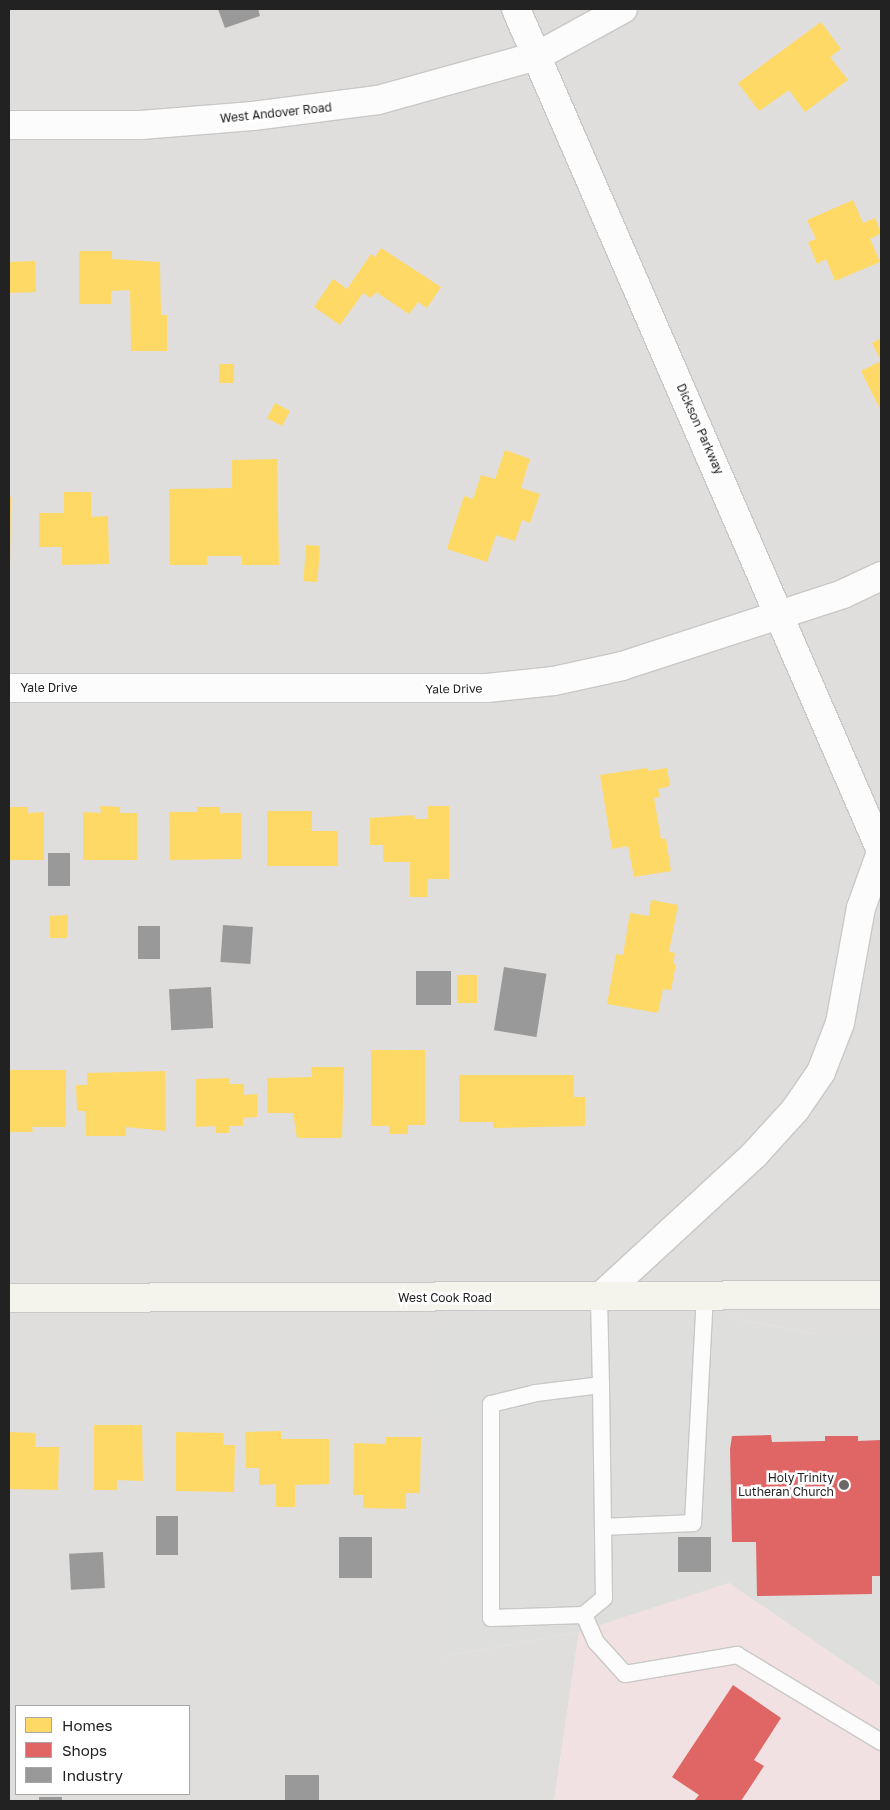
<!DOCTYPE html>
<style>
body{margin:0}
#map{position:relative;width:890px;height:1810px;overflow:hidden;background:#f0eeeb;font-family:"Golos Text",sans-serif}
div>[style]{position:absolute}
.residential>*{inset:0;background:#dfdedc}
.commercial>*{inset:0;background:#f2e1e2}
.religious>*{inset:0;background:#dededc}
.homes>*{inset:0;background:#ffd966;transform-origin:0 0}
.shops>*{inset:0;background:#e06666}
.industry>*{inset:0;background:#999;transform-origin:0 0}
.roads{filter:drop-shadow(1px 0 #c9c8c7) drop-shadow(-1px 0 #c9c8c7) drop-shadow(0 1px #c9c8c7) drop-shadow(0 -1px #c9c8c7)}
.lane>*{height:16px;margin:-8px;padding:0 8px;transform-origin:8px;border-radius:8px;background:#fdfcfc}
.street>*{height:28px;margin:-14px;padding:0 14px;transform-origin:14px;border-radius:14px;background:#fdfcfc}
.secondary>*{height:28px;margin:-14px;padding:0 14px;transform-origin:14px;border-radius:14px;background:#f5f4ec}
.dots>*{width:14px;height:14px;translate:-50% -50%;box-sizing:border-box;border:2px solid #fff;border-radius:50%}
span{translate:-50% -50%;white-space:nowrap;text-align:center;line-height:1.15;-webkit-text-stroke:5px #fff;paint-order:stroke}
.street-label{font-size:12px;color:#222}
.poi-label{font-size:12px;color:#222}
.right{translate:-100% -50%;text-align:right}
.frame{position:absolute;inset:0;border:10px solid #222;pointer-events:none}
.legend{position:absolute;left:15px;top:1705px;width:175px;height:90px;box-sizing:border-box;background:#fff;border:1px solid #a7a7a7;margin:0;padding:6px 9px;list-style:none;font-size:15px;color:#222}
.legend li{display:flex;align-items:center;gap:10px;height:25px}
.legend b{width:25px;border:1px solid #a7a7a7}
</style>
<div id="map">
<div class="residential">
<div style="clip-path:polygon(evenodd,9px 9px,881px 9px,881px 1334px,817px 1334px,730px 1318px,442px 1657px,579px 1632px,554px 1801px,9px 1801px,9px 9px,16px 1706px,189px 1706px,189px 1794px,16px 1794px,16px 1706px)"></div>
</div>
<div class="commercial">
<div style="clip-path:polygon(729px 1583px,881px 1687px,881px 1801px,554px 1801px,579px 1632px)"></div>
</div>
<div class="religious">
<div style="clip-path:polygon(730px 1318px,817px 1334px,881px 1334px,881px 1687px,729px 1583px,579px 1632px,442px 1657px,437px 1322px)"></div>
</div>
<div class="homes">
<div style="clip-path:polygon(821px 22px,841px 49px,830px 57px,848px 80px,805px 112px,789px 90px,759px 111px,738px 83px)"></div>
<div style="clip-path:polygon(853px 200px,863px 223px,875px 218px,881px 233px,870px 239px,880px 262px,835px 281px,826px 259px,817px 264px,808px 242px,816px 239px,807px 220px)"></div>
<div style="clip-path:polygon(381px 248px,441px 287px,427px 308px,418px 302px,409px 314px,376px 292px,371px 298px,363px 293px,340px 325px,314px 307px,333px 279px,347px 289px,371px 254px,375px 257px)"></div>
<div style="clip-path:polygon(79px 251px,112px 251px,112px 259px,160px 262px,161px 315px,167px 315px,167px 351px,131px 351px,130px 290px,111px 291px,111px 304px,79px 304px)"></div>
<div style="left:35px;top:261px;width:31px;height:26px;rotate:88deg"></div>
<div style="clip-path:polygon(881px 338px,881px 411px,861px 371px,881px 361px,872px 343px)"></div>
<div style="left:219px;top:364px;width:15px;height:19px"></div>
<div style="left:275px;top:403px;width:17px;height:17px;rotate:28deg"></div>
<div style="clip-path:polygon(505px 450px,530px 459px,521px 488px,540px 494px,530px 523px,522px 520px,515px 541px,496px 535px,487px 562px,447px 549px,464px 496px,473px 499px,481px 475px,495px 479px)"></div>
<div style="clip-path:polygon(277px 459px,279px 565px,242px 565px,242px 556px,207px 556px,207px 565px,170px 565px,169px 489px,232px 488px,232px 460px)"></div>
<div style="clip-path:polygon(64px 492px,91px 492px,91px 517px,108px 516px,109px 564px,62px 565px,62px 547px,39px 547px,39px 513px,64px 513px)"></div>
<div style="clip-path:polygon(9px 497px,11px 497px,10px 567px,9px 567px)"></div>
<div style="left:306px;top:545px;width:14px;height:36px;rotate:4deg"></div>
<div style="clip-path:polygon(647px 768px,648px 771px,667px 768px,670px 786px,658px 789px,660px 797px,654px 798px,661px 839px,666px 839px,671px 871px,634px 877px,628px 846px,612px 849px,600px 775px)"></div>
<div style="clip-path:polygon(100px 806px,120px 807px,120px 813px,137px 813px,137px 860px,83px 860px,83px 812px,101px 813px)"></div>
<div style="clip-path:polygon(428px 806px,449px 806px,449px 879px,428px 879px,427px 897px,410px 897px,410px 862px,383px 862px,383px 845px,370px 845px,370px 818px,414px 815px,415px 819px,428px 819px)"></div>
<div style="clip-path:polygon(9px 807px,28px 807px,28px 813px,44px 812px,44px 860px,9px 860px)"></div>
<div style="clip-path:polygon(197px 807px,220px 807px,220px 813px,241px 813px,241px 859px,170px 860px,169px 812px,197px 812px)"></div>
<div style="clip-path:polygon(267px 811px,312px 811px,312px 831px,338px 831px,338px 866px,267px 866px)"></div>
<div style="clip-path:polygon(651px 900px,678px 905px,669px 952px,675px 953px,673px 964px,676px 964px,671px 990px,663px 989px,658px 1013px,607px 1004px,616px 954px,623px 955px,630px 913px,649px 916px)"></div>
<div style="clip-path:polygon(68px 915px,67px 938px,50px 938px,49px 916px)"></div>
<div style="left:457px;top:975px;width:20px;height:28px"></div>
<div style="clip-path:polygon(371px 1050px,425px 1050px,425px 1125px,408px 1125px,408px 1134px,389px 1134px,389px 1126px,371px 1126px)"></div>
<div style="clip-path:polygon(311px 1067px,344px 1067px,342px 1138px,297px 1138px,293px 1113px,267px 1113px,267px 1078px,312px 1077px)"></div>
<div style="clip-path:polygon(9px 1070px,66px 1070px,66px 1127px,32px 1127px,33px 1132px,9px 1132px)"></div>
<div style="clip-path:polygon(165px 1071px,166px 1131px,126px 1127px,126px 1136px,86px 1136px,85px 1111px,77px 1111px,76px 1085px,87px 1085px,87px 1073px)"></div>
<div style="clip-path:polygon(459px 1075px,574px 1075px,574px 1097px,585px 1097px,585px 1126px,493px 1128px,493px 1122px,459px 1122px)"></div>
<div style="clip-path:polygon(229px 1078px,229px 1084px,244px 1084px,244px 1095px,257px 1094px,257px 1117px,243px 1118px,243px 1126px,229px 1126px,229px 1133px,216px 1133px,216px 1126px,196px 1127px,196px 1079px)"></div>
<div style="clip-path:polygon(94px 1425px,142px 1425px,143px 1481px,117px 1480px,117px 1490px,94px 1490px)"></div>
<div style="clip-path:polygon(281px 1431px,281px 1439px,329px 1439px,329px 1484px,295px 1485px,295px 1507px,276px 1507px,276px 1484px,259px 1485px,259px 1468px,246px 1468px,245px 1432px)"></div>
<div style="clip-path:polygon(9px 1432px,36px 1433px,35px 1447px,59px 1447px,58px 1490px,9px 1489px)"></div>
<div style="clip-path:polygon(176px 1432px,224px 1433px,223px 1445px,235px 1445px,234px 1492px,176px 1491px)"></div>
<div style="clip-path:polygon(386px 1437px,421px 1437px,420px 1493px,406px 1493px,406px 1509px,363px 1508px,363px 1495px,353px 1495px,354px 1443px,386px 1444px)"></div>
</div>
<div class="shops">
<div style="clip-path:polygon(771px 1435px,772px 1442px,825px 1441px,825px 1436px,858px 1436px,858px 1441px,881px 1440px,881px 1576px,872px 1576px,872px 1594px,757px 1596px,756px 1542px,732px 1542px,730px 1449px,732px 1436px)"></div>
<div style="clip-path:polygon(733px 1685px,781px 1718px,754px 1760px,764px 1766px,741px 1801px,694px 1801px,699px 1795px,672px 1777px)"></div>
</div>
<div class="industry">
<div style="clip-path:polygon(218px 9px,258px 9px,260px 16px,225px 28px)"></div>
<div style="left:48px;top:853px;width:22px;height:33px"></div>
<div style="left:223px;top:925px;width:30px;height:37px;rotate:4deg"></div>
<div style="left:138px;top:926px;width:22px;height:33px"></div>
<div style="left:504px;top:967px;width:43px;height:64px;rotate:9deg"></div>
<div style="left:416px;top:971px;width:35px;height:34px"></div>
<div style="left:211px;top:987px;width:41px;height:42px;rotate:87deg"></div>
<div style="left:156px;top:1516px;width:22px;height:39px"></div>
<div style="left:339px;top:1537px;width:33px;height:41px"></div>
<div style="left:678px;top:1537px;width:33px;height:35px"></div>
<div style="left:103px;top:1552px;width:36px;height:34px;rotate:87deg"></div>
<div style="left:285px;top:1775px;width:34px;height:26px"></div>
<div style="left:39px;top:1797px;width:23px;height:4px"></div>
</div>
<div class="roads">
<div class="lane">
<div style="left:599px;top:1298px;width:87px;rotate:88.7deg"></div>
<div style="left:601px;top:1385px;width:213px;rotate:89.2deg"></div>
<div style="left:604px;top:1598px;width:26px;rotate:140deg"></div>
<div style="left:584px;top:1615px;width:93px;rotate:178.2deg"></div>
<div style="left:491px;top:1618px;width:214px;rotate:-90deg"></div>
<div style="left:491px;top:1404px;width:46px;rotate:-13.7deg"></div>
<div style="left:536px;top:1393px;width:65px;rotate:-7deg"></div>
<div style="left:603px;top:1527px;width:90px;rotate:-2.5deg"></div>
<div style="left:693px;top:1523px;width:228px;rotate:-87deg"></div>
<div style="left:584px;top:1615px;width:30px;rotate:66deg"></div>
<div style="left:596px;top:1642px;width:43px;rotate:47.8deg"></div>
<div style="left:625px;top:1674px;width:114px;rotate:-9.6deg"></div>
<div style="left:737px;top:1655px;width:168px;rotate:31.1deg"></div>
</div>
<div class="street">
<div style="left:516px;top:9px;width:918px;rotate:66.56deg"></div>
<div style="left:9px;top:125px;width:132px"></div>
<div style="left:141px;top:125px;width:112px;rotate:-4.6deg"></div>
<div style="left:253px;top:116px;width:126px;rotate:-7.3deg"></div>
<div style="left:378px;top:100px;width:165px;rotate:-15.5deg"></div>
<div style="left:537px;top:56px;width:98px;rotate:-28.7deg"></div>
<div style="left:9px;top:688px;width:478px"></div>
<div style="left:487px;top:688px;width:67px;rotate:-6deg"></div>
<div style="left:554px;top:681px;width:70px;rotate:-12.4deg"></div>
<div style="left:622px;top:666px;width:232px;rotate:-18deg"></div>
<div style="left:843px;top:594px;width:42px;rotate:-25.3deg"></div>
<div style="left:599px;top:1298px;width:211px;rotate:-42.7deg"></div>
<div style="left:754px;top:1155px;width:61px;rotate:-47.7deg"></div>
<div style="left:795px;top:1110px;width:46px;rotate:-55.6deg"></div>
<div style="left:821px;top:1072px;width:53px;rotate:-68.8deg"></div>
<div style="left:840px;top:1023px;width:117px;rotate:-79.7deg"></div>
<div style="left:861px;top:908px;width:59px;rotate:-70.3deg"></div>
</div>
<div class="secondary">
<div style="left:9px;top:1298px;width:872px;rotate:-0.2deg"></div>
</div>
</div>
<div class="dots">
<div style="left:844px;top:1485px;background:#6a6968"></div>
</div>
<div class="street-label">
<span style="left:276px;top:113px;rotate:-6deg">West Andover Road</span>
<span style="left:700px;top:429px;rotate:66deg">Dickson Parkway</span>
<span style="left:49px;top:688px">Yale Drive</span>
<span style="left:454px;top:689px;rotate:-1deg">Yale Drive</span>
<span style="left:445px;top:1298px">West Cook Road</span>
</div>
<div class="poi-label">
<span class="right" style="left:834px;top:1485px">Holy Trinity<br>Lutheran Church</span>
</div>
<div class="frame"></div>
<ul class="legend">
<li><b style="height:14px;background:#ffd966"></b>Homes</li>
<li><b style="height:14px;background:#e06666"></b>Shops</li>
<li><b style="height:14px;background:#999"></b>Industry</li>
</ul>
</div>
